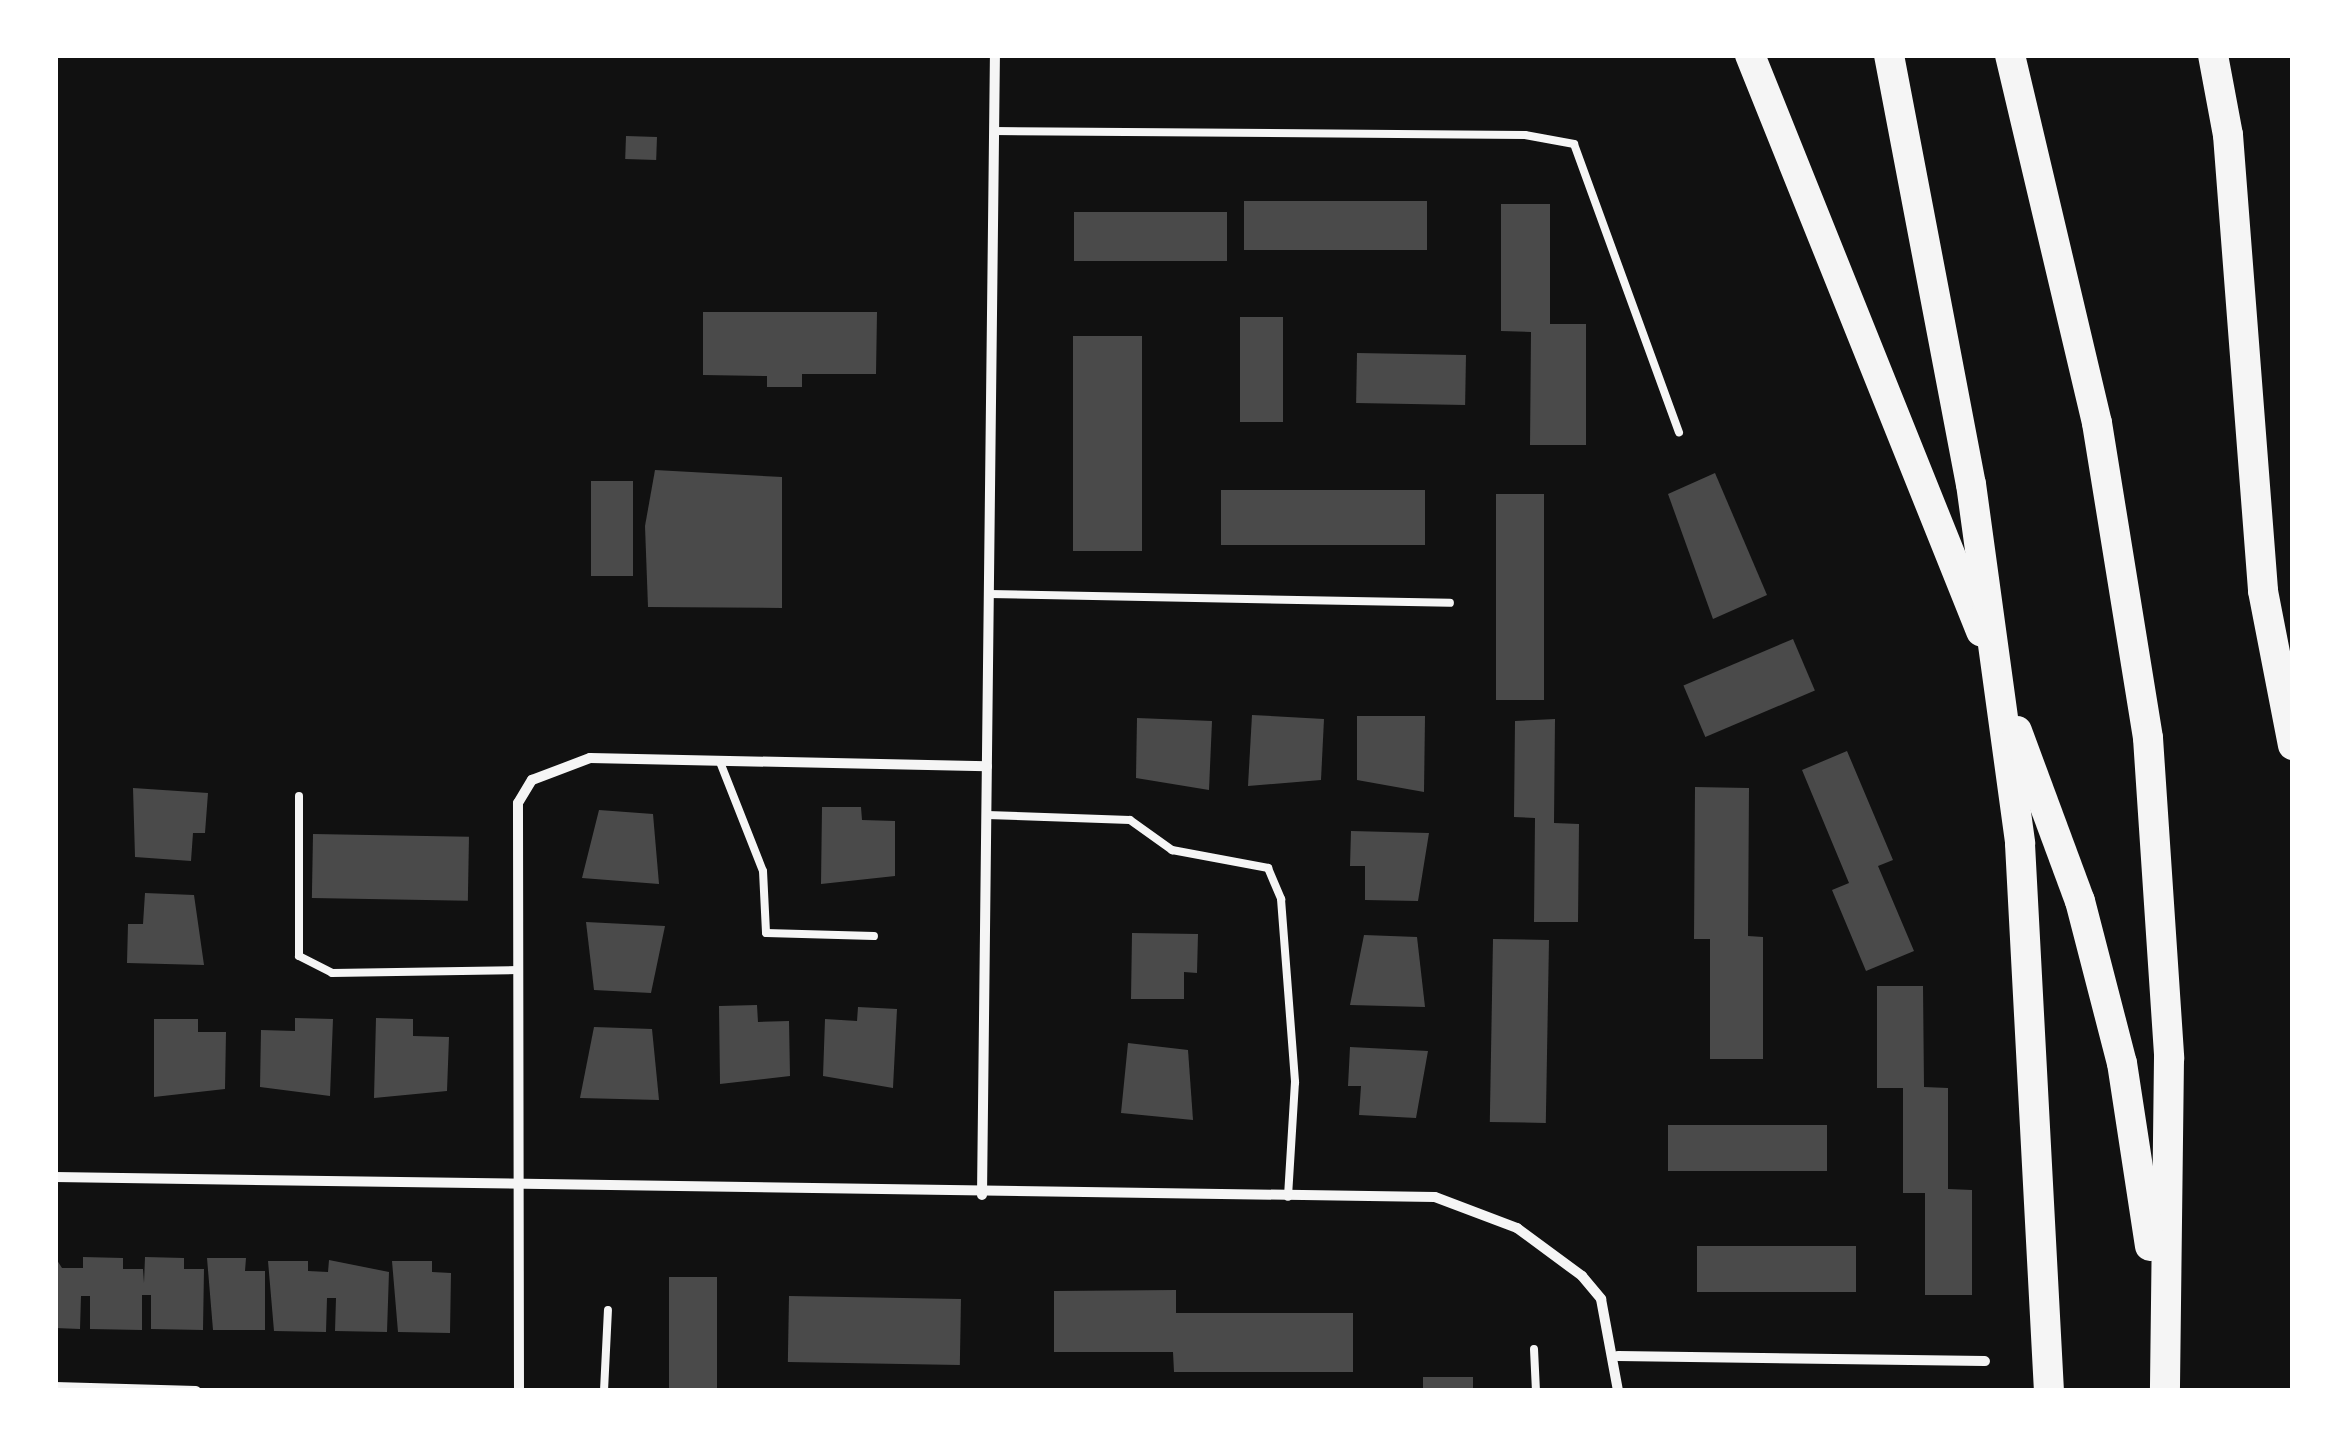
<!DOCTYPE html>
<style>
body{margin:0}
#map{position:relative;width:2348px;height:1446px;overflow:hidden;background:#111;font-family:"Open Sans",sans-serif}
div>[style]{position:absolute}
.building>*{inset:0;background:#4a4a4a;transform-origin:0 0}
.service>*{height:8px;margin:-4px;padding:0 4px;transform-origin:4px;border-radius:4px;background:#f5f5f5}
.minor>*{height:10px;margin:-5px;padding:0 5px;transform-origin:5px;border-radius:5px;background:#f5f5f5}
.motorway>*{height:30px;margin:-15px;padding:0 15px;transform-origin:15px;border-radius:15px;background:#f5f5f5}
span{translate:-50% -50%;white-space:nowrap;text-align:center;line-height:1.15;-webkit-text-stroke:10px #fff;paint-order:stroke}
.frame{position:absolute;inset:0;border:58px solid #fff;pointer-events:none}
</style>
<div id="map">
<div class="building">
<div style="left:626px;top:136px;width:31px;height:23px;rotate:2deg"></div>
<div style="left:1244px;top:201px;width:183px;height:49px"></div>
<div style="clip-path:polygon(1501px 204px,1550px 204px,1550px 324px,1586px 324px,1586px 445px,1530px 445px,1531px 332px,1501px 331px)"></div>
<div style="left:1074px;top:212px;width:153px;height:49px"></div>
<div style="clip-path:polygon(703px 312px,877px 312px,876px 374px,802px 374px,802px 387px,767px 387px,767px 376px,703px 375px)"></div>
<div style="left:1240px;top:317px;width:43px;height:105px"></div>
<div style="left:1073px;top:336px;width:69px;height:215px"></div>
<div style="left:1357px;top:353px;width:109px;height:50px;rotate:1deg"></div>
<div style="clip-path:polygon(655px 470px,782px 477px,782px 608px,648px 607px,645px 526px)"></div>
<div style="clip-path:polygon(1715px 473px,1767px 595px,1713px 619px,1668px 494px)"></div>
<div style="left:591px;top:481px;width:42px;height:95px"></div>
<div style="left:1221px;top:490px;width:204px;height:55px"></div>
<div style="left:1496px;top:494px;width:48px;height:206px"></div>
<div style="left:1793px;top:639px;width:56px;height:119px;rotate:67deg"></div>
<div style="clip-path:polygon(1252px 715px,1324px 719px,1321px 780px,1248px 786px)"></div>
<div style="clip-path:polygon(1357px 716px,1425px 716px,1424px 792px,1357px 780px)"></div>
<div style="clip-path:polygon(1137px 718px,1212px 721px,1209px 790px,1136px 778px)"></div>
<div style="clip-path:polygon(1555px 719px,1554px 823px,1579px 824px,1578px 922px,1534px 922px,1535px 818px,1514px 817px,1515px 721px)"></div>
<div style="clip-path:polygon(1847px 751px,1893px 860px,1878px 866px,1914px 951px,1866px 971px,1832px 890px,1849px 883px,1802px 770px)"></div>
<div style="clip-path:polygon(1695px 787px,1749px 788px,1748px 936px,1763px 937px,1763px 1059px,1710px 1059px,1710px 939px,1694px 939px)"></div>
<div style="clip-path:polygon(133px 788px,208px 793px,205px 833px,193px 833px,191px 861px,135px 857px)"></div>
<div style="clip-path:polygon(822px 807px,861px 807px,862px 820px,895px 821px,895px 876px,821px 884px)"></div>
<div style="clip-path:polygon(599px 810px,653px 814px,659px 884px,582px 878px)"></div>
<div style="clip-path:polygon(1351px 831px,1429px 833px,1418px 901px,1365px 900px,1365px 866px,1350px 866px)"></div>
<div style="left:313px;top:834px;width:156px;height:64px;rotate:1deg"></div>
<div style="clip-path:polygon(145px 893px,194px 895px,204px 965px,127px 963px,128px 924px,143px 924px)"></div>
<div style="clip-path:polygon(586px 922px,665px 926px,651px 993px,594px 990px)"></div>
<div style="clip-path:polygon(1132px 933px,1198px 934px,1197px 973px,1184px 972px,1184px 999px,1131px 999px)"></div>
<div style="clip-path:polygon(1364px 935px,1417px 937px,1425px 1007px,1350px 1005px)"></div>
<div style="left:1493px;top:939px;width:56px;height:183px;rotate:1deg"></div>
<div style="clip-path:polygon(1877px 986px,1923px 986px,1924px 1087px,1948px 1088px,1948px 1189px,1972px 1190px,1972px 1295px,1925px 1295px,1925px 1193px,1903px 1193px,1903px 1088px,1877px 1088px)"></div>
<div style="clip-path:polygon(757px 1005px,758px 1022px,789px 1021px,790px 1076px,720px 1084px,719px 1006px)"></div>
<div style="clip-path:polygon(858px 1007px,897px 1009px,893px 1088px,823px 1076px,825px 1019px,857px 1021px)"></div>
<div style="clip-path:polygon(295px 1018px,333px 1019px,330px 1096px,260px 1087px,261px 1030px,295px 1031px)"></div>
<div style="clip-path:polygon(376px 1018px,413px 1019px,413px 1036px,449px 1037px,447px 1091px,374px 1098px)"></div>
<div style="clip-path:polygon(154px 1019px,198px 1019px,198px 1032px,226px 1032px,225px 1089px,154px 1097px)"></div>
<div style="clip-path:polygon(594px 1027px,652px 1029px,659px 1100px,580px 1098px)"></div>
<div style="clip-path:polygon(1128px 1043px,1188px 1050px,1193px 1120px,1121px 1113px)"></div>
<div style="clip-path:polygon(1350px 1047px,1428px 1051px,1416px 1118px,1359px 1115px,1361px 1086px,1348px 1086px)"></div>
<div style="left:1827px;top:1125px;width:46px;height:159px;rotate:90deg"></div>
<div style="left:1856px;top:1246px;width:46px;height:159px;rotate:90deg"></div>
<div style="clip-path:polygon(55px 1257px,62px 1268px,83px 1268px,83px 1257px,123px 1258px,123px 1269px,143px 1269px,144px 1283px,145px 1257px,184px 1258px,184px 1269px,204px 1269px,203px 1330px,151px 1329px,151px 1295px,142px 1295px,142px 1330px,90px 1329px,90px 1296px,81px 1296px,80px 1329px,55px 1328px)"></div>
<div style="clip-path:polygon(207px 1258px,246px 1258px,245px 1271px,265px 1271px,265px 1330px,213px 1330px)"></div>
<div style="clip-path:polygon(329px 1260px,389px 1272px,387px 1332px,335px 1331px,336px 1298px,327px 1298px,326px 1332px,274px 1331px,268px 1261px,308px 1261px,308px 1271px,328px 1272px)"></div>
<div style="clip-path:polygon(392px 1261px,432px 1261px,432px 1272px,451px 1273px,450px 1333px,398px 1332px)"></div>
<div style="left:669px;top:1277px;width:48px;height:114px"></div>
<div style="clip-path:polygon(1176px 1290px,1176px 1313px,1353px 1313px,1353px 1372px,1174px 1372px,1173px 1352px,1054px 1352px,1054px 1291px)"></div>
<div style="left:789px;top:1296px;width:172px;height:66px;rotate:1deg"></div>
<div style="left:1423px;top:1377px;width:50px;height:14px"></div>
</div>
<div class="service">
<div style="left:994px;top:131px;width:531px;rotate:0.43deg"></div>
<div style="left:1525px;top:135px;width:50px;rotate:10.4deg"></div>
<div style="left:1574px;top:144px;width:307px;rotate:70deg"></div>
<div style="left:989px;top:594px;width:461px;rotate:1.1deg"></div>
<div style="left:720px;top:762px;width:117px;rotate:68.5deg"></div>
<div style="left:763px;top:871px;width:62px;rotate:87.2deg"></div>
<div style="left:766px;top:933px;width:108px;rotate:1.6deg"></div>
<div style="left:299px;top:796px;width:160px;rotate:90deg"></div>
<div style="left:299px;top:956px;width:37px;rotate:27deg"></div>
<div style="left:332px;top:973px;width:185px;rotate:-0.9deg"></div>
<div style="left:987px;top:815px;width:143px;rotate:2deg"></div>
<div style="left:1130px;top:820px;width:52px;rotate:35.5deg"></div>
<div style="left:1172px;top:850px;width:98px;rotate:10.6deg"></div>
<div style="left:1268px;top:868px;width:34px;rotate:67deg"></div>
<div style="left:1281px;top:899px;width:184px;rotate:85.6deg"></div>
<div style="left:1295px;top:1082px;width:115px;rotate:93.5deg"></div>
<div style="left:1534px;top:1349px;width:42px;rotate:87.3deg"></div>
<div style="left:604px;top:1391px;width:81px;rotate:-87.2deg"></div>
</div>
<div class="minor">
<div style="left:55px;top:1177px;width:1380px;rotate:0.83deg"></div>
<div style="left:1435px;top:1197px;width:88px;rotate:20.7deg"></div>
<div style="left:1517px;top:1228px;width:81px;rotate:36.4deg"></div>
<div style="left:1582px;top:1276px;width:30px;rotate:50deg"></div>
<div style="left:1601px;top:1299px;width:94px;rotate:79.5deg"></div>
<div style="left:982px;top:1195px;width:1140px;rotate:-89.35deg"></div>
<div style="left:1618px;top:1356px;width:367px;rotate:0.8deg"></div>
<div style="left:55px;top:1387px;width:141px;rotate:1.6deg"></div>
<div style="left:519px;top:1391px;width:588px;rotate:-90.1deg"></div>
<div style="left:518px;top:803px;width:27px;rotate:-59deg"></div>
<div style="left:532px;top:780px;width:62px;rotate:-20.8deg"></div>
<div style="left:590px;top:758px;width:397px;rotate:1.2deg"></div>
</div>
<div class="motorway">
<div style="left:1750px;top:55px;width:621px;rotate:68.15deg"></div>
<div style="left:1889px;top:55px;width:437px;rotate:79.2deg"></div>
<div style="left:1971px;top:484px;width:363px;rotate:82.2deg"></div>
<div style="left:2020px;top:844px;width:548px;rotate:86.97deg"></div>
<div style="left:2010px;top:55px;width:378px;rotate:76.7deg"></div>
<div style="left:2097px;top:423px;width:319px;rotate:80.8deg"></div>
<div style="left:2148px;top:738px;width:321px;rotate:86.2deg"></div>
<div style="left:2169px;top:1058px;width:333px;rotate:90.7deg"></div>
<div style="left:2213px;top:55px;width:81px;rotate:79.4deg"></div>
<div style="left:2228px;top:135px;width:457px;rotate:85.6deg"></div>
<div style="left:2263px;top:591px;width:157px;rotate:79deg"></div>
<div style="left:2017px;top:731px;width:181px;rotate:69.7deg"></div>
<div style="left:2080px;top:901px;width:167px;rotate:75.5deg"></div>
<div style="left:2122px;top:1063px;width:185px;rotate:81.3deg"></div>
</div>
<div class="frame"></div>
</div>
